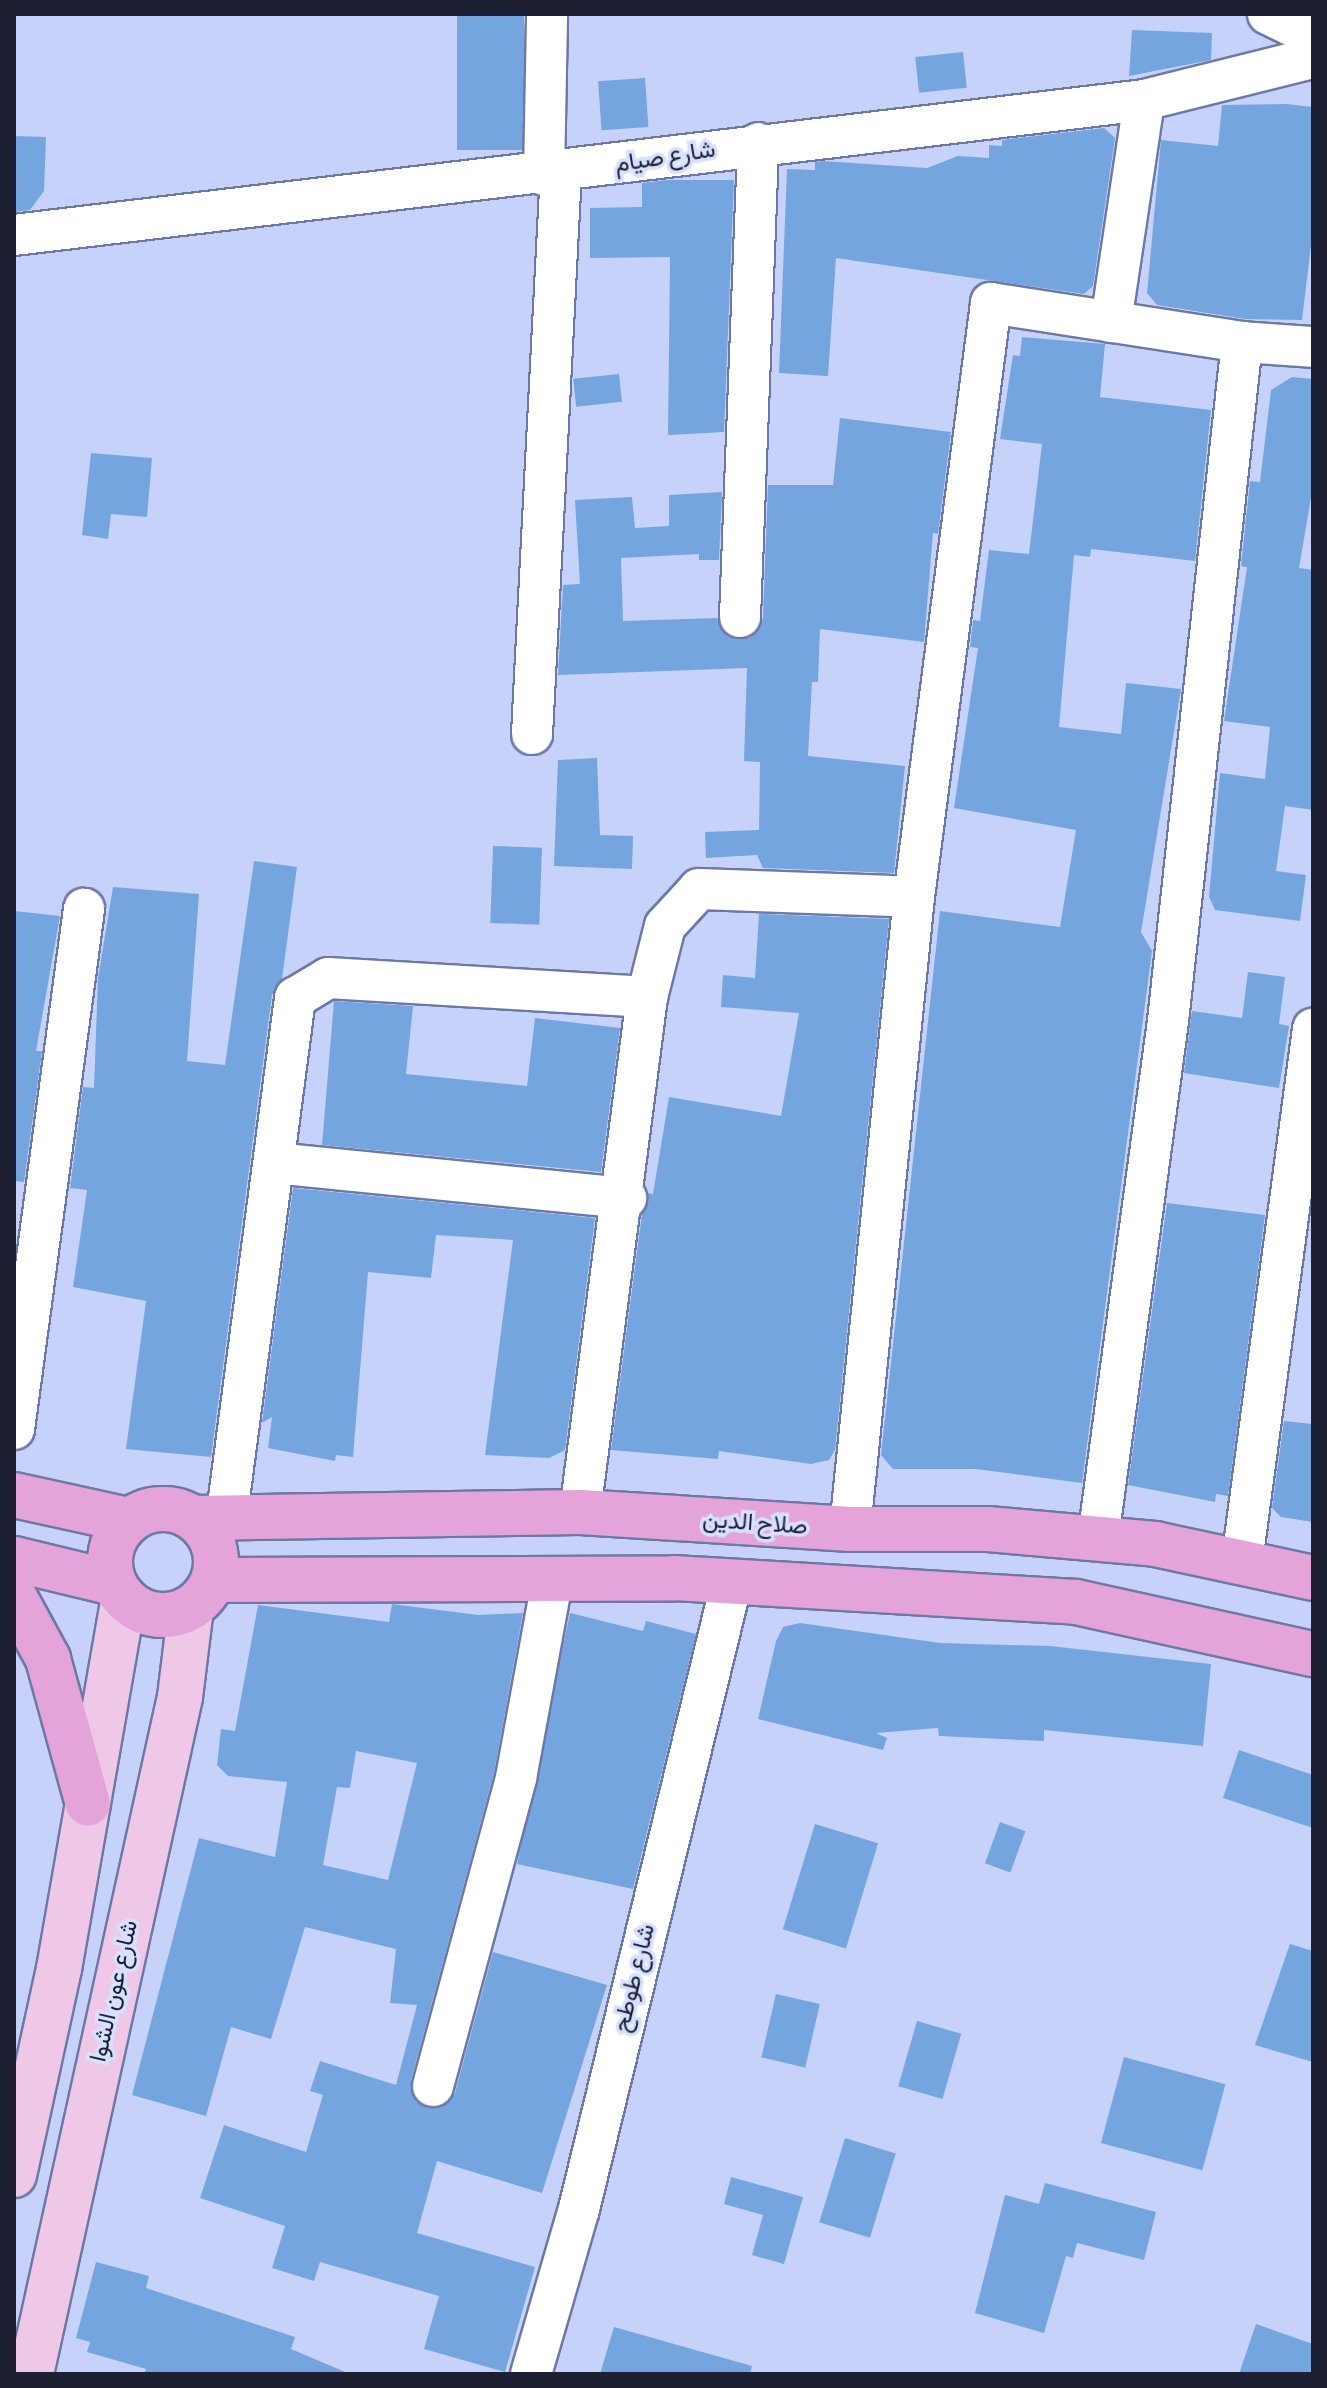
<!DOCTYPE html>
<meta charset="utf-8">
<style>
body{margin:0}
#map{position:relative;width:1327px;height:2388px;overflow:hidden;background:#c7d2fa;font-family:"Sofia Sans Condensed",Vazirmatn,sans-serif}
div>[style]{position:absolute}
.building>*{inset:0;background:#75a5de;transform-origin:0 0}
.roads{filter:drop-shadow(2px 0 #6d78a5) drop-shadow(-2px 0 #6d78a5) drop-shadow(0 2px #6d78a5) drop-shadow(0 -2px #6d78a5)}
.minor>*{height:40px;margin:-20px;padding:0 20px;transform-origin:20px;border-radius:20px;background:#fff}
.major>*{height:44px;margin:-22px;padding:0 22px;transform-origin:22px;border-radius:22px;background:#efc8e8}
.highway>*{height:44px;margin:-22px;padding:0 22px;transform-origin:22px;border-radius:22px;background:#e4a3d9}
.highway>.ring{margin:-22px;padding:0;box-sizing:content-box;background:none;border:44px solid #e4a3d9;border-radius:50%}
span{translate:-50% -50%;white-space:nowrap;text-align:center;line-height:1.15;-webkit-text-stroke:7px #d7e0fe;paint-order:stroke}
.street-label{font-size:24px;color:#1c2032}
.frame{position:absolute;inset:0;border:16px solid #1c2032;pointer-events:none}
</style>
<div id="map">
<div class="building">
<div style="left:457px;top:14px;width:67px;height:136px"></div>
<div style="clip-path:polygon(1132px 30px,1212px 33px,1211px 60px,1129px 76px)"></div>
<div style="left:963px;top:52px;width:36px;height:48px;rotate:84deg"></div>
<div style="left:645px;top:78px;width:49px;height:47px;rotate:86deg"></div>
<div style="clip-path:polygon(1287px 104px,1313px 107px,1313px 229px,1302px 320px,1245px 319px,1157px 305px,1147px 293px,1161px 140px,1218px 146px,1222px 105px)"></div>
<div style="clip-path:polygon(1104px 128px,1115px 138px,1093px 286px,1084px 294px,836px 258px,828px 376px,779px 373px,787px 169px,815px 170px,815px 162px,823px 161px,927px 168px,958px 156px,989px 158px,989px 145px,1002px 146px,1002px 140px)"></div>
<div style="clip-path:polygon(14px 136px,46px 137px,44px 191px,30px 210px,14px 212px)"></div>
<div style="clip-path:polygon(667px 180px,734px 180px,724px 432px,668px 435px,670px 257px,590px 258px,590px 208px,642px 207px,642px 183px)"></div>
<div style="clip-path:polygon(1022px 337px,1105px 344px,1100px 397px,1211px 410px,1195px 561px,1091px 549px,1090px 557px,1074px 555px,1059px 727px,1121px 734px,1126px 683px,1181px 689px,1141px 932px,1152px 951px,1082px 1483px,976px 1469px,893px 1469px,881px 1455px,940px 911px,1060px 927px,1076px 830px,954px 808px,978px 648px,970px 647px,973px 620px,980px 621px,989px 550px,1029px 554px,1042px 444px,1000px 439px,1013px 355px,1020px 356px)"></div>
<div style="left:619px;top:374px;width:28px;height:46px;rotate:84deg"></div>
<div style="clip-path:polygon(1292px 377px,1313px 379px,1313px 486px,1299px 568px,1313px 570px,1313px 810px,1285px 806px,1276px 871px,1306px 875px,1300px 921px,1215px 910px,1209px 897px,1220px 773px,1265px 779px,1270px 727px,1224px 721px,1247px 567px,1241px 566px,1250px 481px,1260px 482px,1271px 390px)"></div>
<div style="clip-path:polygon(840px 418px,951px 432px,938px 534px,933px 533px,924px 642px,820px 629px,818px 682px,812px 682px,808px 756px,905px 766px,894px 873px,763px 868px,757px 855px,706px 858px,705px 832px,759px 830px,760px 762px,744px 761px,747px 668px,558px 675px,563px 585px,580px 584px,575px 500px,632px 497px,635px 528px,669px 526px,669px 495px,722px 492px,719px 560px,699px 560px,699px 554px,621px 558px,623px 621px,717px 618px,728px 637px,750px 638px,763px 618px,768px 485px,833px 485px)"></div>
<div style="clip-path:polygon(91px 453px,152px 458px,147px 517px,111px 514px,108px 539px,82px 535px)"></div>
<div style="clip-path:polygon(597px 758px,600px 835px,633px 836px,632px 869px,554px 866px,558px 760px)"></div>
<div style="left:493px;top:846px;width:49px;height:77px;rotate:2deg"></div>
<div style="clip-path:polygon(254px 861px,297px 867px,282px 979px,272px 995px,211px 1457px,126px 1449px,146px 1301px,73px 1287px,87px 1190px,70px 1188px,83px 1087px,94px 1088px,98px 978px,113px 887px,199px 894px,187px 1061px,225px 1065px)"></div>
<div style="clip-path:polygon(14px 911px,60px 916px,36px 1051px,42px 1051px,24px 1182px,14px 1181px)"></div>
<div style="clip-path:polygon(759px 914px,889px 919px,835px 1450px,829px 1460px,811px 1464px,719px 1451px,718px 1459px,611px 1450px,642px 1214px,648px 1193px,653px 1194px,669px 1097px,781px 1116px,799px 1013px,721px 1007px,723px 975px,755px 978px)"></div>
<div style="clip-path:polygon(1248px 972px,1285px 977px,1279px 1024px,1289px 1026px,1279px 1088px,1184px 1073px,1192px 1011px,1242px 1018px)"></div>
<div style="clip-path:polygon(334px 1001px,413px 1006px,406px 1074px,527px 1086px,535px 1018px,620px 1028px,601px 1172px,322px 1145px)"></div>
<div style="clip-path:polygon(293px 1188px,595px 1218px,565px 1450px,549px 1458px,485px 1455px,513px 1240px,436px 1235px,431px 1278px,368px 1272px,353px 1457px,336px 1455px,335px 1461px,268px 1448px,272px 1417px,262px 1423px)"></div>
<div style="clip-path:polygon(1167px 1203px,1265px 1215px,1228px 1496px,1216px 1494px,1215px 1502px,1128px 1485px)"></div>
<div style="clip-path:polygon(1284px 1421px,1313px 1424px,1313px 1522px,1281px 1517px,1272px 1508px)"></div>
<div style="clip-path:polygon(evenodd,392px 1604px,478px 1615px,523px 1613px,494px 1773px,411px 2080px,416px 2102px,438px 2108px,455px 2093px,493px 1952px,607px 1985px,542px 2193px,437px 2161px,417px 2233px,535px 2267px,505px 2372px,424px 2349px,439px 2296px,320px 2262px,314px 2281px,272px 2268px,285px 2226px,200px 2198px,224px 2125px,306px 2152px,323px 2095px,310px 2091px,320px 2061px,396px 2085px,417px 2005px,390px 2003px,396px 1949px,305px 1927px,271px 2039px,231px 2027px,206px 2116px,132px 2095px,199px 1838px,275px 1857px,287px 1782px,228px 1776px,217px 1765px,221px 1729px,235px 1731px,258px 1605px,389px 1622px,392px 1604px,356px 1751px,417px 1763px,388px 1880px,323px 1865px,337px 1787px,350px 1788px,356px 1751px)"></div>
<div style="clip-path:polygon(570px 1613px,643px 1631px,646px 1621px,696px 1634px,633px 1889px,517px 1864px)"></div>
<div style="clip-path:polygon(800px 1623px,940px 1643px,1050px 1646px,1211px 1664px,1203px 1746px,1044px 1730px,1044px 1741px,939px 1736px,938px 1728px,876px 1733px,887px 1738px,883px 1750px,758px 1719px,776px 1641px,783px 1627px)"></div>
<div style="clip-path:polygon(1239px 1750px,1313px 1775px,1313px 1828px,1223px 1798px)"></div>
<div style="left:1000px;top:1822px;width:27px;height:44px;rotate:20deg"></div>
<div style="left:815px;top:1824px;width:66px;height:110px;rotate:17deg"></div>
<div style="clip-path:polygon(1290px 1944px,1313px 1951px,1313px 2062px,1255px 2045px)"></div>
<div style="left:776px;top:1994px;width:45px;height:65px;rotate:13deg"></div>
<div style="left:917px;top:2021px;width:46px;height:68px;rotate:16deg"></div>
<div style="left:1124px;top:2057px;width:105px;height:89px;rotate:15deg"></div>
<div style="left:845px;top:2138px;width:53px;height:88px;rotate:17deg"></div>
<div style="clip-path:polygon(731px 2177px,803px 2197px,784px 2264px,752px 2255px,763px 2215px,724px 2204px)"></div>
<div style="clip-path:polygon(1045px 2183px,1156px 2212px,1144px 2260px,1077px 2243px,1073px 2258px,1066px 2256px,1044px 2333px,975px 2313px,1005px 2195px,1039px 2204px)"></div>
<div style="clip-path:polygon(96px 2262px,149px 2276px,146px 2288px,295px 2337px,291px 2349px,350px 2374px,144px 2374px,146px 2369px,87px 2352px,90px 2342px,76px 2338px)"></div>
<div style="clip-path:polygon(1256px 2324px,1313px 2344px,1313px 2374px,1239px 2374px)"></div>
<div style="clip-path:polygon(614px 2327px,752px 2366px,750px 2374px,600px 2374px)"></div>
</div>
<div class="roads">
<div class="minor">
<div style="left:1268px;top:14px;width:50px;rotate:26.1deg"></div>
<div style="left:544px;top:175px;width:161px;rotate:-88.9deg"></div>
<div style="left:14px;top:235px;width:1138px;rotate:-6.81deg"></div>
<div style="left:1144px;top:100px;width:174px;rotate:-14deg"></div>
<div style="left:1111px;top:322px;width:224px;rotate:-81.5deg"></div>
<div style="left:740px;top:617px;width:474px;rotate:-87.8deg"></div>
<div style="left:532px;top:734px;width:563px;rotate:-87.05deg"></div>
<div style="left:274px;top:1163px;width:354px;rotate:5.7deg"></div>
<div style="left:14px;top:1429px;width:525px;rotate:-82.33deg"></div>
<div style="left:580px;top:1512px;width:519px;rotate:-82.59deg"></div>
<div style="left:226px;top:1521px;width:528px;rotate:-82.48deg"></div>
<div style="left:295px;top:998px;width:39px;rotate:-31deg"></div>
<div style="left:328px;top:978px;width:320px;rotate:3.4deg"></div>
<div style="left:647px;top:997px;width:73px;rotate:-75.8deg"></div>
<div style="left:665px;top:926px;width:50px;rotate:-47.4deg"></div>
<div style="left:699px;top:889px;width:215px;rotate:2.1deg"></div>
<div style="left:850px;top:1529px;width:635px;rotate:-84.22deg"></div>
<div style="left:914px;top:897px;width:599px;rotate:-82.61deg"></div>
<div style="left:991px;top:303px;width:254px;rotate:8.8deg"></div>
<div style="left:1098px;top:1538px;width:522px;rotate:-82.29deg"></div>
<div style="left:1168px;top:1021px;width:683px;rotate:-83.78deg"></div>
<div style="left:1242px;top:342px;width:71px;rotate:4deg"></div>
<div style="left:1242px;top:1561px;width:537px;rotate:-82.4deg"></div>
<div style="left:433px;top:2086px;width:319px;rotate:-74.9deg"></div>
<div style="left:516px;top:1778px;width:200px;rotate:-79.6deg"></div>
<div style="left:531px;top:2374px;width:172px;rotate:-73.8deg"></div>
<div style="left:579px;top:2209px;width:646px;rotate:-76.31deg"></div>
</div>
<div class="major">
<div style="left:14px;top:2175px;width:211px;rotate:-77.7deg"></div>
<div style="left:59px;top:1969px;width:377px;rotate:-80.1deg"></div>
<div style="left:31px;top:2374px;width:693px;rotate:-77.59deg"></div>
<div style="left:180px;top:1697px;width:90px;rotate:-83deg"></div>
</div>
<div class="highway">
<div style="left:14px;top:1495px;width:118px;rotate:12.3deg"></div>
<div class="ring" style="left:110px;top:1509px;width:62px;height:62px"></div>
<div style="left:193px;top:1518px;width:387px;rotate:-0.9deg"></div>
<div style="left:580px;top:1512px;width:271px;rotate:3.6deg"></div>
<div style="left:850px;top:1529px;width:138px"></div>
<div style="left:988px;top:1529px;width:168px;rotate:5.1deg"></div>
<div style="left:1155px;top:1544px;width:162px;rotate:12.1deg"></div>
<div style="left:14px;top:1559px;width:103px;rotate:13.5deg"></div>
<div style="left:214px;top:1580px;width:460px;rotate:-0.2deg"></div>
<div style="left:674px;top:1578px;width:403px;rotate:3.4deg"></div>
<div style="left:1076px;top:1602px;width:243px;rotate:12.4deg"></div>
<div style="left:14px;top:1596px;width:72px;rotate:61.6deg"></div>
<div style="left:48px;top:1659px;width:150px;rotate:74.6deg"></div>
</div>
</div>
<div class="street-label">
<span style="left:665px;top:157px;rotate:-9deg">شارع صيام</span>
<span style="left:755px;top:1523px;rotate:4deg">صلاح الدين</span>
<span style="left:634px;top:1978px;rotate:-76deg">شارع طوطح</span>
<span style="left:114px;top:1991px;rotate:-77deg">شارع عون الشوا</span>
</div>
<div class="frame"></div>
</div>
